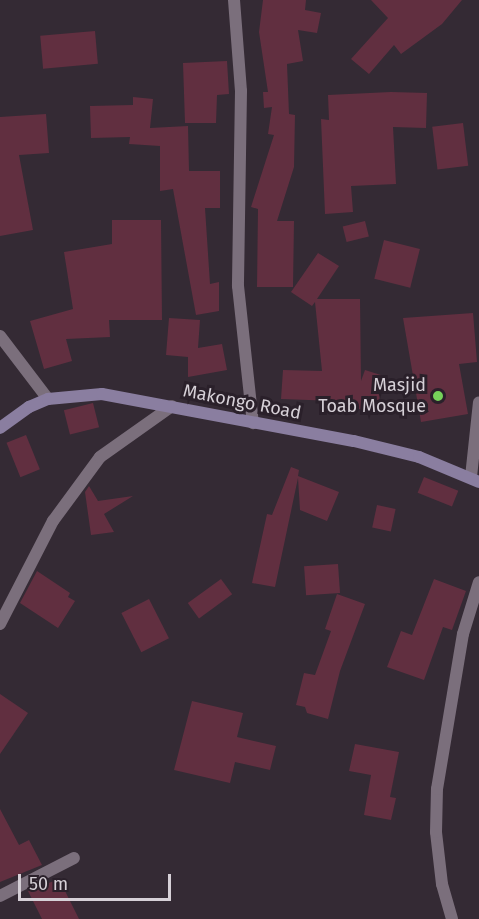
<!DOCTYPE html>
<style>
body{margin:0}
#map{position:relative;width:479px;height:919px;overflow:hidden;background:#342a34;font-family:"Fira Sans",sans-serif}
div>[style]{position:absolute}
.building>*{inset:0;background:#612f40;transform-origin:0 0}
.street>*{height:12px;margin:-6px;padding:0 6px;transform-origin:6px;border-radius:6px;background:#7b6f7c}
.secondary>*{height:12px;margin:-6px;padding:0 6px;transform-origin:6px;border-radius:6px;background:#8a7ea0}
.dots>*{width:16px;height:16px;translate:-50% -50%;box-sizing:border-box;border:3px solid #2a202a;border-radius:50%}
span{translate:-50% -50%;white-space:nowrap;text-align:center;line-height:1.15;-webkit-text-stroke:6px #2a202a;paint-order:stroke}
.poi-label{font-size:18px;color:#d6d0d7}
.right{translate:-100% -50%;text-align:right}
.street-label{font-size:18px;color:#d6d0d7}
.scale{position:absolute;left:18px;top:874px;width:153px;height:27px;box-sizing:border-box;border:3px solid #d6d0d7;border-top:0;padding-left:8px;font-size:18px;line-height:21px;white-space:nowrap;color:#d6d0d7;-webkit-text-stroke:4px #2a202a;paint-order:stroke}
</style>
<div id="map">
<div class="building">
<div style="clip-path:polygon(263px 0,306px 0,305px 10px,321px 13px,317px 33px,298px 30px,303px 61px,287px 64px,289px 114px,295px 115px,294px 167px,277px 221px,294px 221px,293px 287px,257px 287px,258px 209px,251px 207px,274px 135px,268px 134px,272px 107px,264px 108px,263px 92px,268px 92px,259px 32px)"></div>
<div style="clip-path:polygon(371px 0,462px 0,442px 24px,401px 54px,394px 45px,369px 74px,351px 59px,388px 18px)"></div>
<div style="left:95px;top:31px;width:33px;height:55px;rotate:85deg"></div>
<div style="clip-path:polygon(227px 61px,229px 94px,217px 95px,216px 123px,185px 123px,183px 63px)"></div>
<div style="clip-path:polygon(391px 92px,427px 93px,426px 128px,393px 127px,396px 184px,351px 186px,353px 212px,325px 214px,321px 119px,329px 120px,328px 95px)"></div>
<div style="clip-path:polygon(133px 97px,153px 99px,150px 128px,188px 126px,189px 171px,220px 171px,220px 208px,205px 208px,210px 284px,219px 282px,219px 311px,196px 315px,173px 189px,160px 191px,160px 146px,129px 144px,130px 137px,91px 138px,90px 106px,133px 105px)"></div>
<div style="clip-path:polygon(46px 114px,49px 153px,19px 155px,33px 230px,0 236px,0 117px)"></div>
<div style="left:463px;top:123px;width:43px;height:31px;rotate:83deg"></div>
<div style="clip-path:polygon(112px 220px,161px 220px,162px 320px,109px 320px,110px 337px,66px 339px,72px 361px,44px 369px,30px 321px,73px 309px,64px 252px,112px 244px)"></div>
<div style="left:365px;top:221px;width:16px;height:23px;rotate:76deg"></div>
<div style="left:384px;top:240px;width:37px;height:40px;rotate:14deg"></div>
<div style="clip-path:polygon(318px 253px,339px 266px,317px 299px,360px 299px,361px 381px,365px 370px,387px 377px,374px 414px,336px 401px,281px 399px,283px 370px,322px 371px,315px 302px,312px 306px,291px 292px)"></div>
<div style="clip-path:polygon(473px 313px,477px 362px,459px 364px,468px 414px,421px 422px,403px 318px)"></div>
<div style="clip-path:polygon(169px 318px,200px 320px,198px 348px,222px 344px,227px 370px,188px 377px,188px 357px,166px 355px)"></div>
<div style="left:93px;top:403px;width:25px;height:30px;rotate:76deg"></div>
<div style="left:26px;top:435px;width:37px;height:21px;rotate:68deg"></div>
<div style="clip-path:polygon(291px 467px,299px 470px,298px 476px,339px 492px,327px 521px,300px 510px,298px 478px,275px 587px,252px 583px,267px 514px,272px 515px)"></div>
<div style="left:424px;top:477px;width:37px;height:17px;rotate:22deg"></div>
<div style="clip-path:polygon(89px 486px,98px 501px,133px 496px,104px 514px,114px 532px,91px 535px,85px 492px)"></div>
<div style="left:377px;top:505px;width:19px;height:23px;rotate:12deg"></div>
<div style="left:338px;top:564px;width:29px;height:34px;rotate:86deg"></div>
<div style="clip-path:polygon(37px 571px,70px 593px,68px 597px,75px 601px,58px 628px,20px 603px)"></div>
<div style="left:221px;top:579px;width:19px;height:41px;rotate:54deg"></div>
<div style="clip-path:polygon(434px 579px,466px 591px,452px 630px,443px 627px,424px 680px,387px 667px,401px 631px,412px 635px)"></div>
<div style="clip-path:polygon(337px 594px,365px 604px,340px 671px,328px 719px,307px 713px,305px 707px,296px 705px,304px 673px,315px 675px,331px 631px,325px 629px)"></div>
<div style="left:149px;top:599px;width:44px;height:31px;rotate:63deg"></div>
<div style="clip-path:polygon(0 694px,28px 713px,0 754px)"></div>
<div style="clip-path:polygon(192px 701px,243px 713px,237px 737px,276px 746px,270px 770px,235px 762px,230px 783px,174px 770px)"></div>
<div style="clip-path:polygon(355px 744px,399px 752px,390px 797px,396px 798px,391px 820px,364px 815px,371px 775px,349px 771px)"></div>
<div style="clip-path:polygon(0 809px,19px 845px,29px 840px,42px 865px,0 882px)"></div>
<div style="clip-path:polygon(59px 879px,79px 919px,42px 919px,28px 891px)"></div>
</div>
<div class="street">
<div style="left:234px;top:0;width:91px;rotate:85.6deg"></div>
<div style="left:241px;top:91px;width:195px;rotate:90.9deg"></div>
<div style="left:238px;top:286px;width:138px;rotate:83.8deg"></div>
<div style="left:0;top:336px;width:79px;rotate:52.7deg"></div>
<div style="left:471px;top:477px;width:75px;rotate:-83.9deg"></div>
<div style="left:0;top:624px;width:116px;rotate:-62.8deg"></div>
<div style="left:53px;top:521px;width:79px;rotate:-53.7deg"></div>
<div style="left:100px;top:457px;width:88px;rotate:-35.3deg"></div>
<div style="left:0;top:896px;width:83px;rotate:-27.2deg"></div>
<div style="left:452px;top:919px;width:36px;rotate:-106deg"></div>
<div style="left:442px;top:884px;width:52px;rotate:-96.6deg"></div>
<div style="left:436px;top:832px;width:43px;rotate:-88.7deg"></div>
<div style="left:437px;top:789px;width:157px;rotate:-80.5deg"></div>
<div style="left:463px;top:634px;width:54px;rotate:-72.9deg"></div>
</div>
<div class="secondary">
<div style="left:0;top:428px;width:36px;rotate:-36deg"></div>
<div style="left:29px;top:407px;width:21px;rotate:-23deg"></div>
<div style="left:48px;top:399px;width:54px;rotate:-5.3deg"></div>
<div style="left:102px;top:394px;width:256px;rotate:10.6deg"></div>
<div style="left:354px;top:441px;width:67px;rotate:13.8deg"></div>
<div style="left:419px;top:457px;width:65px;rotate:22.6deg"></div>
</div>
<div class="dots">
<div style="left:438px;top:396px;background:#76d25a"></div>
</div>
<div class="poi-label">
<span class="right" style="left:426px;top:396px">Masjid<br>Toab Mosque</span>
</div>
<div class="street-label">
<span style="left:242px;top:402px;rotate:11deg">Makongo Road</span>
</div>
<div class="scale">50 m</div>
</div>
